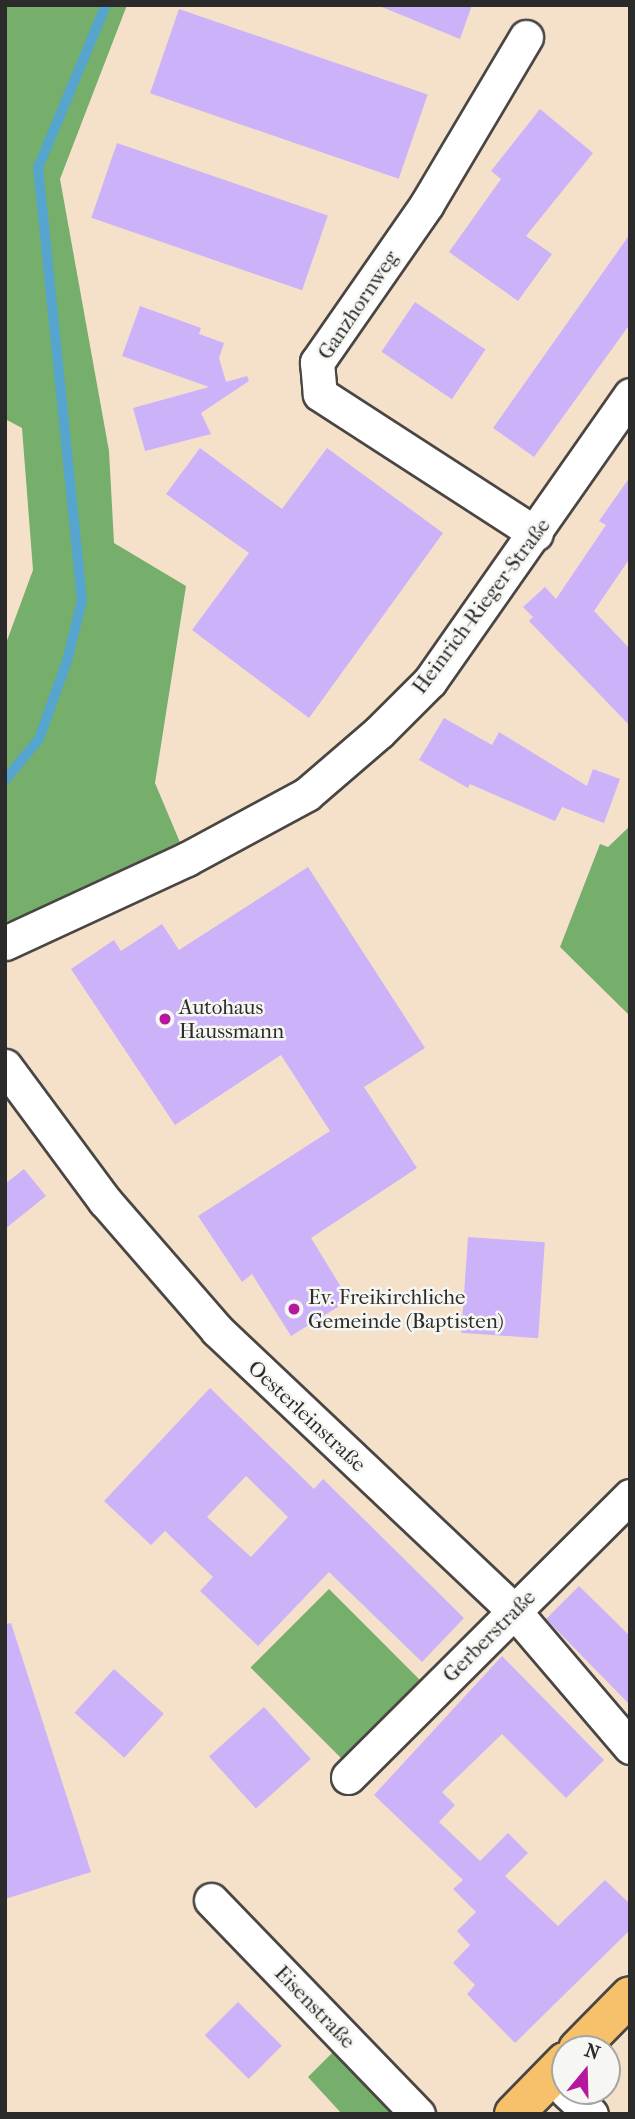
<!DOCTYPE html>
<meta charset="utf-8">
<style>
body{margin:0}
#map{position:relative;width:635px;height:2119px;overflow:hidden;background:#f5e1ca;font-family:"IM FELL French Canon",serif}
div>[style]{position:absolute}
.forest>*{inset:0;background:#76ae6c;transform-origin:0 0}
.stream>*{height:10px;margin:-5px;padding:0 5px;transform-origin:5px;border-radius:5px;background:#55a5cf}
.building>*{inset:0;background:#ccb2f9;transform-origin:0 0}
.roads{filter:drop-shadow(2px 0 #494643) drop-shadow(-2px 0 #494643) drop-shadow(0 2px #494643) drop-shadow(0 -2px #494643)}
.minor>*{height:33px;margin:-16.5px;padding:0 16.5px;transform-origin:16.5px;border-radius:16.5px;background:#fff}
.major>*{height:38px;margin:-19px;padding:0 19px;transform-origin:19px;border-radius:19px;background:#f7c06b}
.dots>*{width:19px;height:19px;translate:-50% -50%;box-sizing:border-box;border:4px solid #f6f6f2;border-radius:50%}
span{translate:-50% -50%;white-space:nowrap;text-align:center;line-height:1.15;-webkit-text-stroke:5px #f6f6f2;paint-order:stroke}
.street-label{font-size:21px;color:#2b2b2b}
.poi-label{font-size:21px;color:#2b2b2b}
.left{translate:0 -50%;text-align:left}
.frame{position:absolute;inset:0;border:7px solid #2b2b2b;pointer-events:none}
.north{position:absolute;left:551px;top:2035px;width:70px;height:70px;box-sizing:border-box;background:#f6f6f2;border:2px solid #a5a5a2;border-radius:50%;rotate:19deg;font-size:19px;font-weight:700;line-height:28px;text-align:center;color:#2b2b2b}
.north::after{content:'';display:block;margin:auto;width:24px;height:32px;background:#b5179e;clip-path:polygon(50% 0,100% 100%,50% 72%,0 100%)}
</style>
<div id="map">
<div class="forest">
<div style="clip-path:polygon(5px 5px,127px 5px,60px 179px,109px 451px,114px 543px,186px 586px,155px 783px,187px 859px,5px 922px,5px 646px,33px 570px,22px 428px,5px 419px)"></div>
<div style="clip-path:polygon(630px 826px,630px 1016px,560px 947px,600px 844px,608px 847px)"></div>
<div style="left:329px;top:1589px;width:129px;height:111px;rotate:45deg"></div>
<div style="clip-path:polygon(339px 2046px,404px 2114px,342px 2114px,308px 2077px)"></div>
</div>
<div class="stream">
<div style="left:5px;top:780px;width:53px;rotate:-50.3deg"></div>
<div style="left:39px;top:739px;width:83px;rotate:-70.3deg"></div>
<div style="left:67px;top:661px;width:63px;rotate:-76.2deg"></div>
<div style="left:82px;top:600px;width:434px;rotate:-95.8deg"></div>
<div style="left:38px;top:168px;width:177px;rotate:-67.4deg"></div>
</div>
<div class="building">
<div style="clip-path:polygon(377px 5px,472px 5px,460px 39px)"></div>
<div style="left:179px;top:9px;width:263px;height:89px;rotate:19deg"></div>
<div style="clip-path:polygon(540px 109px,593px 153px,526px 236px,552px 254px,518px 301px,449px 252px,501px 179px,491px 171px)"></div>
<div style="left:117px;top:143px;width:223px;height:79px;rotate:19deg"></div>
<div style="clip-path:polygon(630px 234px,630px 324px,534px 457px,493px 428px)"></div>
<div style="left:415px;top:302px;width:85px;height:60px;rotate:34deg"></div>
<div style="clip-path:polygon(140px 306px,201px 328px,199px 334px,224px 343px,219px 358px,226px 382px,247px 376px,249px 381px,201px 413px,211px 434px,145px 451px,133px 408px,209px 387px,122px 356px)"></div>
<div style="clip-path:polygon(200px 448px,282px 509px,327px 448px,443px 533px,309px 718px,192px 630px,249px 553px,166px 494px)"></div>
<div style="clip-path:polygon(630px 477px,630px 558px,594px 611px,630px 649px,630px 726px,529px 621px,533px 617px,523px 607px,545px 587px,556px 599px,606px 525px,599px 521px)"></div>
<div style="clip-path:polygon(444px 718px,492px 745px,499px 732px,587px 786px,593px 769px,620px 779px,604px 823px,562px 807px,555px 821px,470px 784px,468px 788px,419px 760px)"></div>
<div style="clip-path:polygon(308px 867px,425px 1048px,364px 1087px,417px 1168px,311px 1238px,349px 1300px,291px 1336px,252px 1274px,242px 1282px,198px 1216px,330px 1131px,281px 1055px,175px 1125px,71px 969px,114px 940px,121px 951px,162px 924px,179px 950px)"></div>
<div style="clip-path:polygon(24px 1169px,46px 1196px,5px 1229px,5px 1184px)"></div>
<div style="left:468px;top:1237px;width:77px;height:96px;rotate:4deg"></div>
<div style="clip-path:polygon(evenodd,210px 1388px,314px 1489px,323px 1479px,464px 1618px,422px 1662px,329px 1572px,258px 1646px,200px 1591px,213px 1577px,165px 1531px,151px 1545px,104px 1501px,210px 1388px,246px 1476px,288px 1517px,251px 1557px,207px 1517px,246px 1476px)"></div>
<div style="clip-path:polygon(579px 1586px,630px 1636px,630px 1705px,546px 1619px)"></div>
<div style="clip-path:polygon(11px 1623px,91px 1872px,5px 1899px,5px 1624px)"></div>
<div style="clip-path:polygon(502px 1656px,604px 1760px,566px 1798px,502px 1734px,442px 1792px,455px 1805px,439px 1822px,480px 1861px,508px 1833px,528px 1853px,505px 1876px,558px 1926px,605px 1880px,630px 1904px,630px 1930px,515px 2043px,467px 1994px,475px 1985px,453px 1963px,470px 1945px,457px 1931px,476px 1912px,453px 1889px,463px 1880px,374px 1795px)"></div>
<div style="left:114px;top:1669px;width:67px;height:59px;rotate:42deg"></div>
<div style="left:264px;top:1707px;width:70px;height:74px;rotate:48deg"></div>
<div style="left:238px;top:2002px;width:62px;height:47px;rotate:45deg"></div>
</div>
<div class="roads">
<div class="minor">
<div style="left:526px;top:37px;width:194px;rotate:120.7deg"></div>
<div style="left:427px;top:204px;width:193px;rotate:124.8deg"></div>
<div style="left:317px;top:362px;width:32px;rotate:85deg"></div>
<div style="left:320px;top:394px;width:257px;rotate:32.9deg"></div>
<div style="left:5px;top:943px;width:200px;rotate:-24.8deg"></div>
<div style="left:187px;top:859px;width:136px;rotate:-28.4deg"></div>
<div style="left:307px;top:794px;width:95px;rotate:-40.7deg"></div>
<div style="left:379px;top:732px;width:72px;rotate:-45deg"></div>
<div style="left:430px;top:681px;width:349px;rotate:-55deg"></div>
<div style="left:5px;top:1066px;width:168px;rotate:53.5deg"></div>
<div style="left:105px;top:1201px;width:171px;rotate:49deg"></div>
<div style="left:217px;top:1330px;width:409px;rotate:43.4deg"></div>
<div style="left:514px;top:1611px;width:179px;rotate:49.5deg"></div>
<div style="left:348px;top:1777px;width:398px;rotate:-44.9deg"></div>
<div style="left:211px;top:1900px;width:298px;rotate:46deg"></div>
<div style="left:566px;top:2091px;width:34px;rotate:43deg"></div>
</div>
<div class="major">
<div style="left:578px;top:2049px;width:74px;rotate:-45.5deg"></div>
<div style="left:514px;top:2114px;width:73px;rotate:-45.6deg"></div>
</div>
</div>
<div class="dots">
<div style="left:165px;top:1019px;background:#b5179e"></div>
<div style="left:294px;top:1309px;background:#b5179e"></div>
</div>
<div class="street-label">
<span style="left:358px;top:305px;rotate:-56deg">Ganzhornweg</span>
<span style="left:481px;top:606px;rotate:-53deg">Heinrich-Rieger-Straße</span>
<span style="left:307px;top:1416px;rotate:43deg">Oesterleinstraße</span>
<span style="left:489px;top:1636px;rotate:-45deg">Gerberstraße</span>
<span style="left:315px;top:2007px;rotate:46deg">Eisenstraße</span>
</div>
<div class="poi-label">
<span class="left" style="left:179px;top:1019px">Autohaus<br>Haussmann</span>
<span class="left" style="left:308px;top:1309px">Ev. Freikirchliche<br>Gemeinde (Baptisten)</span>
</div>
<div class="frame"></div>
<div class="north">N</div>
</div>
